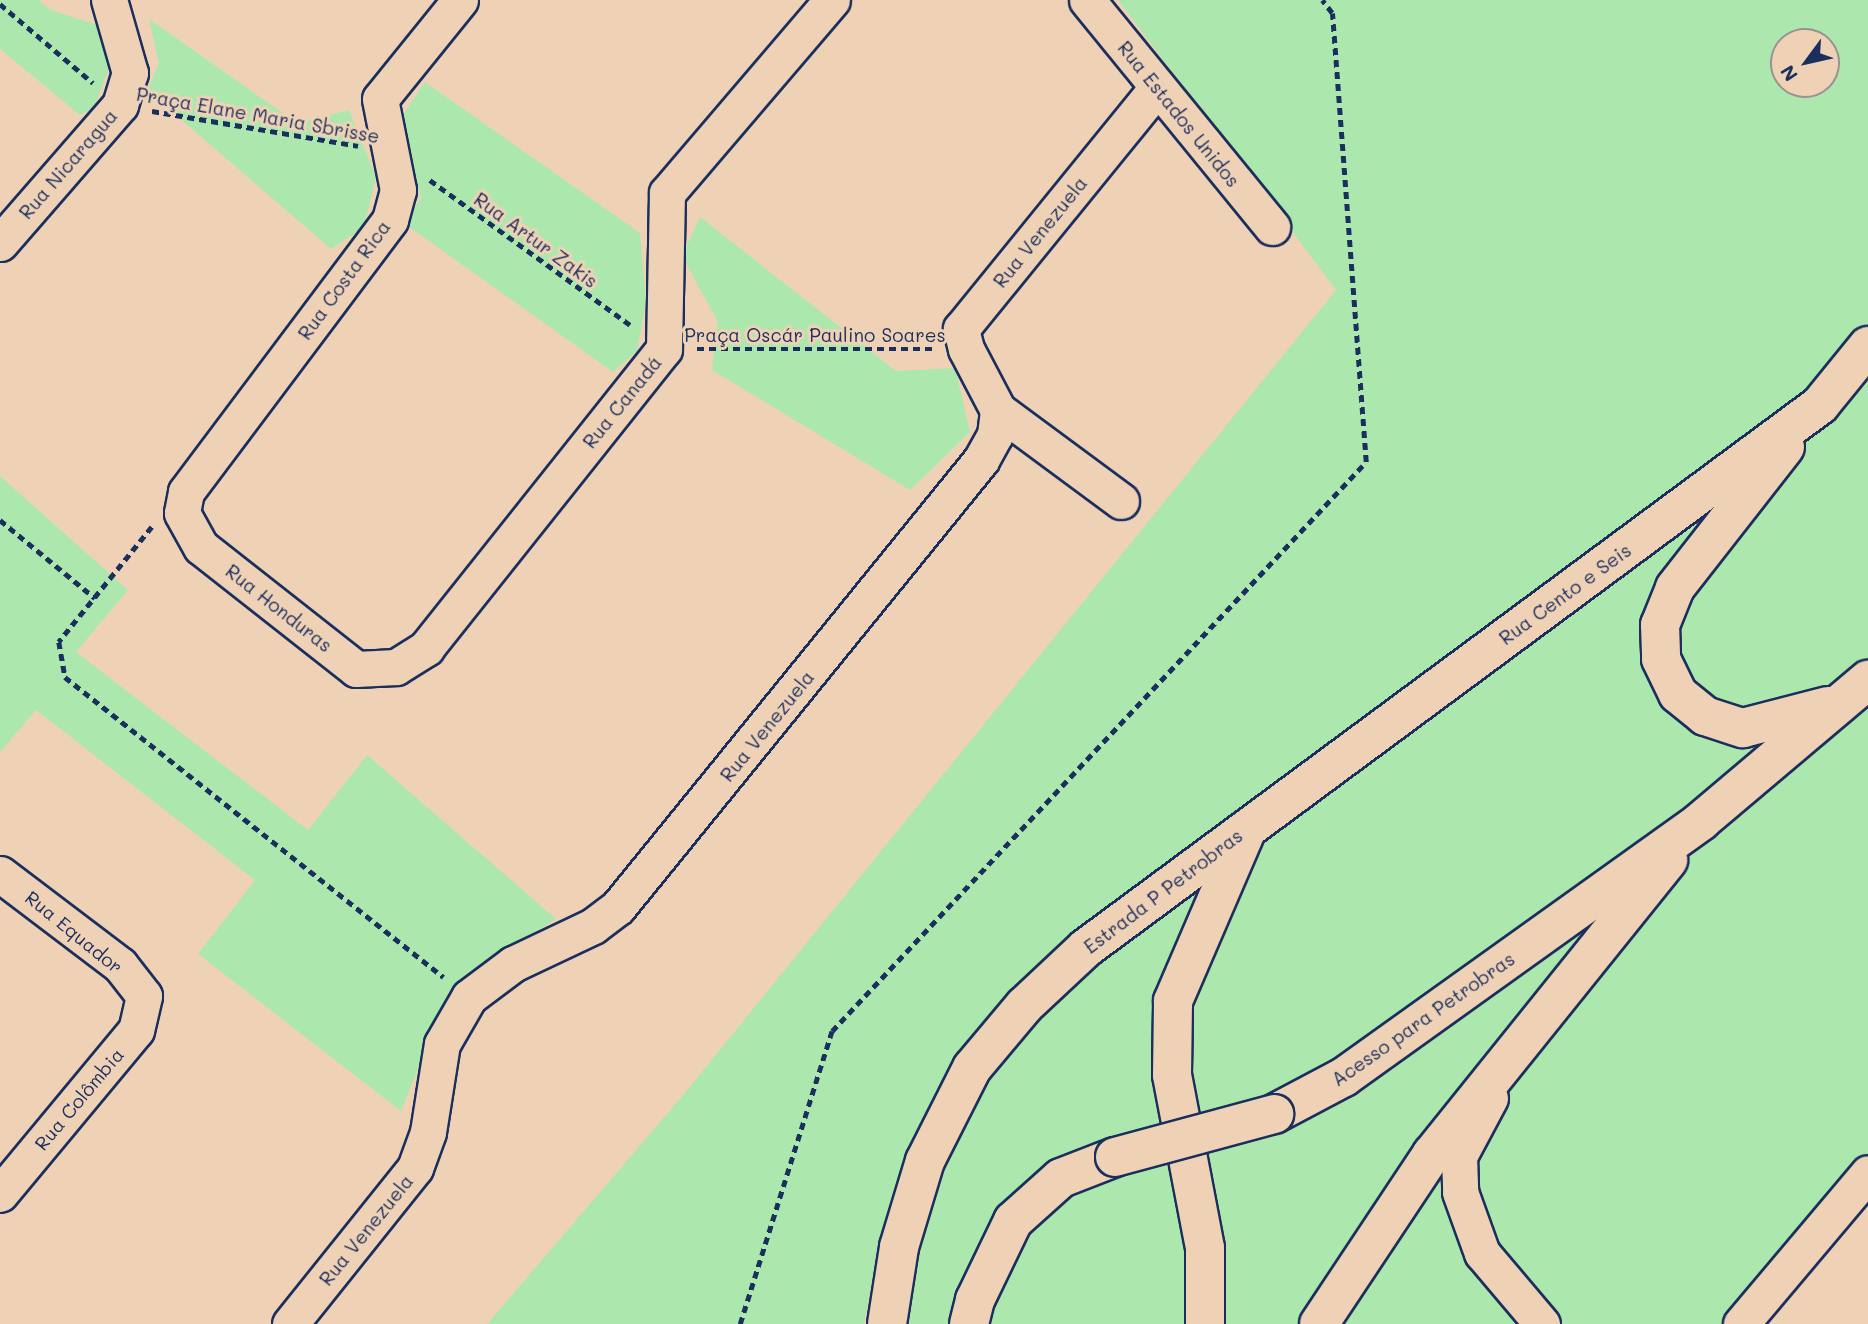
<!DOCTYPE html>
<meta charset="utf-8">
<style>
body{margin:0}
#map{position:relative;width:1868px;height:1324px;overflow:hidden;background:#efd2b6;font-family:Mali,sans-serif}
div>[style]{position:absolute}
.green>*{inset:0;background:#ace8ae}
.path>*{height:4.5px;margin-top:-2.25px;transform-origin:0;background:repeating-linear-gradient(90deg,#1b2f5e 0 7px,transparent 0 12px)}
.roads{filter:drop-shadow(2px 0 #1b2f5e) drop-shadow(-2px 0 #1b2f5e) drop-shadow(0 2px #1b2f5e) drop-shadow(0 -2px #1b2f5e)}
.minor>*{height:35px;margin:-17.5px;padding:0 17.5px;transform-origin:17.5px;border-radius:17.5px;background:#efd2b6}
.primary>*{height:38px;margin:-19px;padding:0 19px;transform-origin:19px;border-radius:19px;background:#efd2b6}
.bridges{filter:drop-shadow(2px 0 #1b2f5e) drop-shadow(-2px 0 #1b2f5e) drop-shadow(0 2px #1b2f5e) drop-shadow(0 -2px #1b2f5e)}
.primary-bridge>*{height:38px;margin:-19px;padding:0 19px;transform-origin:19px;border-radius:19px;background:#efd2b6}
span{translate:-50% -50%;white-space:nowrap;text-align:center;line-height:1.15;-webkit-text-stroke:6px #efd2b6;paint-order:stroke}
.street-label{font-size:19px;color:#1b2f5e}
.north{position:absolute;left:1770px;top:28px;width:70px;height:70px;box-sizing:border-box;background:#efd2b6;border:2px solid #9a9193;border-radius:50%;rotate:237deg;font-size:19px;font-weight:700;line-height:28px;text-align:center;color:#1b2f5e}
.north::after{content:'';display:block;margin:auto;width:24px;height:32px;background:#1b2f5e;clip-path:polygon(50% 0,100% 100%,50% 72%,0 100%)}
</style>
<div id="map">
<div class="green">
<div style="clip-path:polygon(0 0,38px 0,51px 10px,100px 26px,110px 65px,94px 108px,80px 115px,0 49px)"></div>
<div style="clip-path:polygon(evenodd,1118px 0,1868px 0,1868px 1190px,1749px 1324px,877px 1324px,879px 1246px,864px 1324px,487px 1324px,684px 1094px,1336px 290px,1118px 0,1784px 42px,1826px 42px,1826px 84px,1784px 84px,1784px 42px)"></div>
<div style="clip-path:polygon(149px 19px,297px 123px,349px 110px,376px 177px,364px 227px,331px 249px,147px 90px,159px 64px)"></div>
<div style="clip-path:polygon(425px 82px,640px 233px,646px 302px,637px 351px,613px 372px,405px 224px,421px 197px,400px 119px)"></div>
<div style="clip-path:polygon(700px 217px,896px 371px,955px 368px,970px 432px,910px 490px,712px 370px,718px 322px,682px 256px)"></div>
<div style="clip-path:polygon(0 476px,128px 590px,76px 652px,308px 830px,367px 755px,556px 919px,509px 949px,428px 1044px,401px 1111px,198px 954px,255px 880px,36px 710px,0 752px)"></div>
</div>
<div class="path">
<div style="left:0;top:4px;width:122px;rotate:40.3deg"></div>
<div style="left:152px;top:111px;width:209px;rotate:9.6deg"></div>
<div style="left:430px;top:180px;width:247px;rotate:35.9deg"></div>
<div style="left:697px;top:349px;width:237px"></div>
<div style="left:0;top:520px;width:123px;rotate:39.4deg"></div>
<div style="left:152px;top:527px;width:148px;rotate:129deg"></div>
<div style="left:59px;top:642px;width:36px;rotate:80deg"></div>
<div style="left:65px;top:677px;width:483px;rotate:38.4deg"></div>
<div style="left:740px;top:1324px;width:307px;rotate:-72.6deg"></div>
<div style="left:832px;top:1031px;width:780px;rotate:-46.82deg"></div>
<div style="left:1366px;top:462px;width:450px;rotate:-94.3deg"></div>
<div style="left:1332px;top:13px;width:16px;rotate:-128deg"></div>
</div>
<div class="roads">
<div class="minor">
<div style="left:460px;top:0;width:127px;rotate:128.9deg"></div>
<div style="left:380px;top:99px;width:93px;rotate:78.8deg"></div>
<div style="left:398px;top:190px;width:31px;rotate:105deg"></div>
<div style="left:390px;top:220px;width:340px;rotate:126.9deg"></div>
<div style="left:186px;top:492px;width:21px;rotate:101deg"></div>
<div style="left:182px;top:513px;width:39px;rotate:61deg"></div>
<div style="left:201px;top:547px;width:197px;rotate:38.2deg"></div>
<div style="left:356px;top:669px;width:40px;rotate:-2.9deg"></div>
<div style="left:396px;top:667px;width:36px;rotate:-32deg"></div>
<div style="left:426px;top:648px;width:382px;rotate:-51.5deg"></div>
<div style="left:664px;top:349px;width:156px;rotate:-88.9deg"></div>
<div style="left:667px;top:193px;width:254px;rotate:-49.5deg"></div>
<div style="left:1087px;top:0;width:293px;rotate:50.8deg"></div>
<div style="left:0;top:243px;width:183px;rotate:-49deg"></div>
<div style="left:120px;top:105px;width:34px;rotate:-73deg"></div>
<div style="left:130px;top:73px;width:76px;rotate:-106deg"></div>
<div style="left:998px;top:410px;width:153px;rotate:36.5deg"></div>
<div style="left:0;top:874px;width:151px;rotate:37.2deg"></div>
<div style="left:120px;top:965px;width:39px;rotate:52deg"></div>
<div style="left:144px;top:996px;width:35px;rotate:103deg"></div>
<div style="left:136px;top:1030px;width:213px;rotate:129.7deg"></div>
<div style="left:1490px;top:1098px;width:66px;rotate:118.1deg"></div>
<div style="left:1459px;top:1156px;width:36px;rotate:88deg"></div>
<div style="left:1460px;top:1192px;width:65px;rotate:70.2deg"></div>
<div style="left:1482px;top:1253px;width:93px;rotate:49.8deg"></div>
<div style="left:290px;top:1324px;width:200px;rotate:-51.3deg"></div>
<div style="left:415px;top:1168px;width:38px;rotate:-70deg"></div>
<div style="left:428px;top:1132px;width:89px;rotate:-81deg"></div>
<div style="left:442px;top:1044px;width:54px;rotate:-60.1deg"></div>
<div style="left:469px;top:997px;width:55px;rotate:-36.9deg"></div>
<div style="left:513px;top:964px;width:89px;rotate:-25.4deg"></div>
<div style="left:593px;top:926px;width:31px;rotate:-37deg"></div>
<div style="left:618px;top:907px;width:576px;rotate:-50.92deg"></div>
<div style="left:981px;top:460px;width:29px;rotate:-61deg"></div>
<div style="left:995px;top:435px;width:25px;rotate:-83deg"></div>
<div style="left:998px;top:410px;width:69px;rotate:-117.7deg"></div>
<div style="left:966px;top:349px;width:21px;rotate:-104deg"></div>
<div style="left:961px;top:329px;width:309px;rotate:-50.9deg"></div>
<div style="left:1741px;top:1324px;width:197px;rotate:-49.9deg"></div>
</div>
<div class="primary">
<div style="left:1785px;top:447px;width:179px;rotate:128deg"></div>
<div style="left:1675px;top:588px;width:40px;rotate:112deg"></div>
<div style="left:1660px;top:625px;width:34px;rotate:88deg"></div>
<div style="left:1661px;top:659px;width:39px;rotate:64deg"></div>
<div style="left:1678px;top:694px;width:35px;rotate:39deg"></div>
<div style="left:1705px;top:716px;width:40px;rotate:18deg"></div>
<div style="left:1743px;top:728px;width:88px;rotate:-14.5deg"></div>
<div style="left:1274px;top:1114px;width:79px;rotate:-27.9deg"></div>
<div style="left:1344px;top:1077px;width:439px;rotate:-35.6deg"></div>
<div style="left:1701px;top:821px;width:219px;rotate:-40.2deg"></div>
<div style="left:887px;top:1324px;width:78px;rotate:-81.1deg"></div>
<div style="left:899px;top:1247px;width:90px;rotate:-73.2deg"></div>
<div style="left:925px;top:1161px;width:104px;rotate:-63.2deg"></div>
<div style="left:972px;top:1068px;width:81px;rotate:-50deg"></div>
<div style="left:1024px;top:1006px;width:85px;rotate:-43.1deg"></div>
<div style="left:1086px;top:948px;width:913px;rotate:-36.49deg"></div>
<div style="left:1820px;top:405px;width:76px;rotate:-50.9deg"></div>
<div style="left:969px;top:1324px;width:25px;rotate:-76deg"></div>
<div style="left:975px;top:1300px;width:88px;rotate:-64.3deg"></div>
<div style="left:1013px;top:1221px;width:64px;rotate:-41.9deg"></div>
<div style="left:1061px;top:1178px;width:58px;rotate:-21.3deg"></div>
<div style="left:1205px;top:1324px;width:76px;rotate:-90deg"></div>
<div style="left:1205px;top:1248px;width:176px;rotate:-100.8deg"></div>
<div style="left:1172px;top:1075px;width:74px;rotate:-89.2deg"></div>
<div style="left:1173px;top:1001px;width:187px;rotate:-66.7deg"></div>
<div style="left:1319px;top:1324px;width:204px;rotate:-56.4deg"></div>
<div style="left:1432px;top:1154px;width:377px;rotate:-51.2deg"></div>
</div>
</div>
<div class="bridges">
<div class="primary-bridge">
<div style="left:1115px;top:1157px;width:165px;rotate:-15.1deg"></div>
</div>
</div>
<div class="street-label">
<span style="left:1179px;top:114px;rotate:51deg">Rua Estados Unidos</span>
<span style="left:258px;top:115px;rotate:10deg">Praça Elane Maria Sbrisse</span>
<span style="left:68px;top:164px;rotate:-49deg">Rua Nicaragua</span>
<span style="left:1040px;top:232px;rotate:-51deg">Rua Venezuela</span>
<span style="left:536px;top:240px;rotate:36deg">Rua Artur Zakis</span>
<span style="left:344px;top:280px;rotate:-54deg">Rua Costa Rica</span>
<span style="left:815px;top:335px">Praça Oscár Paulino Soares</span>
<span style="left:622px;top:402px;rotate:-51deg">Rua Canadá</span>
<span style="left:1565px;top:594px;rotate:-36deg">Rua Cento e Seis</span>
<span style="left:279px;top:608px;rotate:38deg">Rua Honduras</span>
<span style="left:767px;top:726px;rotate:-51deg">Rua Venezuela</span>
<span style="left:1163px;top:891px;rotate:-37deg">Estrada P Petrobras</span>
<span style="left:74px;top:932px;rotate:39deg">Rua Equador</span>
<span style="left:1423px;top:1019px;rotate:-35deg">Acesso para Petrobras</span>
<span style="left:79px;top:1099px;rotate:-50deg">Rua Colômbia</span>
<span style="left:366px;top:1230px;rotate:-51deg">Rua Venezuela</span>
</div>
<div class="north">N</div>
</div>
